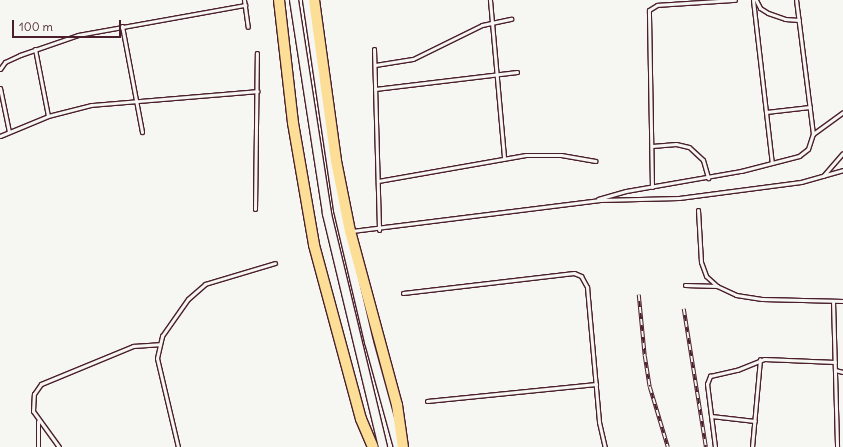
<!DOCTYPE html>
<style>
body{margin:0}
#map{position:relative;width:843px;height:447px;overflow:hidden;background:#f6f6f2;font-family:Delius,sans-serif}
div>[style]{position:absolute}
.roads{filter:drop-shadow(1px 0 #4a1f2b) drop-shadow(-1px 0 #4a1f2b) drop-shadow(0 1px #4a1f2b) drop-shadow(0 -1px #4a1f2b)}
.lane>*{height:3px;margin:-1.5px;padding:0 1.5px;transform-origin:1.5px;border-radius:1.5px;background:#f6f6f2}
.secondary>*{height:8px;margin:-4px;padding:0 4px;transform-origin:4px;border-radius:4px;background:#f6f6f2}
.highway>*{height:10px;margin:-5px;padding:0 5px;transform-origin:5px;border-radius:5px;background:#fcde96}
.rail>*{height:3.5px;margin-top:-1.75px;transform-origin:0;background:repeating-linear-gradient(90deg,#f6f6f2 0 6px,#4a1f2b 0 12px);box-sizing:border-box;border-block:1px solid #4a1f2b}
span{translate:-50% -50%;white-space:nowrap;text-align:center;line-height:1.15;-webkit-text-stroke:3.5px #f6f6f2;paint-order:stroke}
.scale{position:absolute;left:12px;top:20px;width:109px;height:18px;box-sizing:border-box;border:2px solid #4a1f2b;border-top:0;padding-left:5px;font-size:12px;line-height:14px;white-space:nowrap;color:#4a1f2b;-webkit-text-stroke:3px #f6f6f2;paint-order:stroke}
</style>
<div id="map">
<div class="roads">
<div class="lane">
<div style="left:244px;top:0;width:27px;rotate:82deg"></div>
<div style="left:490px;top:0;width:159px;rotate:84.9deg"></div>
<div style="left:753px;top:0;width:164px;rotate:83.4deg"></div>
<div style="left:756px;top:0;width:9px;rotate:63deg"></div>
<div style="left:760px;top:8px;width:9px;rotate:32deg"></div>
<div style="left:768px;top:13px;width:18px;rotate:19deg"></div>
<div style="left:785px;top:19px;width:14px;rotate:4deg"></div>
<div style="left:122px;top:26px;width:108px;rotate:79.3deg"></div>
<div style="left:35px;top:49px;width:68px;rotate:79deg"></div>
<div style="left:374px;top:49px;width:181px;rotate:88.4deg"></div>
<div style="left:375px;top:65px;width:38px;rotate:-9deg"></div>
<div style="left:413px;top:59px;width:77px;rotate:-26.2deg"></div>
<div style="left:482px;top:25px;width:30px;rotate:-12deg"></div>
<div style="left:0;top:69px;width:9px;rotate:-54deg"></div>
<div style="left:5px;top:62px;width:17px;rotate:-25deg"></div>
<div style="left:20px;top:55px;width:61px;rotate:-19deg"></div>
<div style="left:78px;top:35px;width:170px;rotate:-10.2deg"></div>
<div style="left:0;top:88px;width:45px;rotate:78.4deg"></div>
<div style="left:375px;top:89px;width:143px;rotate:-6.8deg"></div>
<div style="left:766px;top:112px;width:44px;rotate:-6.5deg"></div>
<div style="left:813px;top:134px;width:37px;rotate:-36deg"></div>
<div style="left:0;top:136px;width:52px;rotate:-22.6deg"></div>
<div style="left:48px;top:116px;width:44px;rotate:-14.3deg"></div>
<div style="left:91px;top:105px;width:167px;rotate:-4.8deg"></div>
<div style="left:652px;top:146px;width:24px;rotate:-5deg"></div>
<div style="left:676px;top:144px;width:13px;rotate:13deg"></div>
<div style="left:689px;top:147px;width:19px;rotate:43deg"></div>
<div style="left:703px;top:160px;width:19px;rotate:74deg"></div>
<div style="left:823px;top:176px;width:30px;rotate:-49deg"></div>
<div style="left:378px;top:181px;width:150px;rotate:-10deg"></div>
<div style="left:526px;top:155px;width:35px"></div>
<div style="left:561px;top:155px;width:35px;rotate:10deg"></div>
<div style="left:652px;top:187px;width:177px;rotate:-91deg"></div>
<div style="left:649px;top:10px;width:9px;rotate:-32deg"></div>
<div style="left:657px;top:5px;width:78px;rotate:-3.7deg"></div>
<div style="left:598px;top:199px;width:29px;rotate:-16deg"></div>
<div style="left:626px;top:191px;width:117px;rotate:-9.9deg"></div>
<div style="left:741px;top:171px;width:60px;rotate:-14.5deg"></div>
<div style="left:799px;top:156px;width:11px;rotate:-38deg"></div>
<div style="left:808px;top:149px;width:16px;rotate:-72deg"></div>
<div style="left:813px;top:134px;width:135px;rotate:-97.2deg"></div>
<div style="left:255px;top:209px;width:156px;rotate:-89.3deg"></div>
<div style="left:698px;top:210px;width:52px;rotate:86.7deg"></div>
<div style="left:701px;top:262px;width:15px;rotate:70deg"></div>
<div style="left:706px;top:276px;width:15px;rotate:42deg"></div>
<div style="left:717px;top:286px;width:21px;rotate:25deg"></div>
<div style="left:736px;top:295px;width:26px;rotate:9deg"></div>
<div style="left:762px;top:299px;width:81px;rotate:1.4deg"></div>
<div style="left:352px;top:231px;width:250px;rotate:-7.1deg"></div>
<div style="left:600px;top:200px;width:79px;rotate:-1.5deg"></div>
<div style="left:679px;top:198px;width:123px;rotate:-7.5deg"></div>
<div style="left:801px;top:182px;width:44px;rotate:-15.9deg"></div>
<div style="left:685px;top:285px;width:32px;rotate:2deg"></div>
<div style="left:403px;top:293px;width:172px;rotate:-6.7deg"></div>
<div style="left:574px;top:273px;width:8px;rotate:23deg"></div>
<div style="left:581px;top:276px;width:13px;rotate:61deg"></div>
<div style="left:587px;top:287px;width:136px;rotate:84.9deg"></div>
<div style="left:599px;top:422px;width:26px;rotate:77deg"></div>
<div style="left:833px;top:301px;width:146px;rotate:88.4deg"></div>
<div style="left:835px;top:370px;width:8px;rotate:14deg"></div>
<div style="left:427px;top:401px;width:170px;rotate:-5.7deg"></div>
<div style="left:711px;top:416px;width:44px;rotate:6.5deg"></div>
<div style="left:38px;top:447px;width:26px;rotate:-90deg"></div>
<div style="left:59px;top:447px;width:44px;rotate:-125.8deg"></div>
<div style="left:33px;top:411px;width:17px;rotate:-87deg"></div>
<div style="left:34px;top:394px;width:12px;rotate:-55deg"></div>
<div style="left:41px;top:384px;width:100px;rotate:-22.4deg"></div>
<div style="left:133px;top:346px;width:26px;rotate:-4deg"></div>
<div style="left:178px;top:447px;width:91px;rotate:-103.3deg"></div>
<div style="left:157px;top:358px;width:23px;rotate:-77deg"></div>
<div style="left:162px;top:336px;width:45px;rotate:-54.9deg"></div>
<div style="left:188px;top:299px;width:23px;rotate:-41deg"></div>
<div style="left:205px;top:284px;width:73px;rotate:-16.7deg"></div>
<div style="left:715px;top:447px;width:64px;rotate:-97.2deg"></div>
<div style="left:707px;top:384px;width:9px;rotate:-69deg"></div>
<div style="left:710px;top:376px;width:28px;rotate:-13deg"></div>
<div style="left:737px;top:370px;width:29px;rotate:-22deg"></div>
<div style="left:764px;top:359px;width:71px;rotate:2.4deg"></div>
<div style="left:752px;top:447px;width:88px;rotate:-84.8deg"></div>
</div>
<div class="secondary">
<div style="left:294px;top:0;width:217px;rotate:81.2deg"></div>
<div style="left:327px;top:214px;width:240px;rotate:76.5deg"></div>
<div style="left:307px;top:0;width:212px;rotate:81.6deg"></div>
<div style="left:338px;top:210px;width:136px;rotate:76.8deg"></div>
<div style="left:369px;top:342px;width:109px;rotate:74.6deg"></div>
</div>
<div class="highway">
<div style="left:279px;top:0;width:124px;rotate:83.5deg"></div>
<div style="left:293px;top:123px;width:124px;rotate:80.2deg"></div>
<div style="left:314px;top:245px;width:180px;rotate:74.9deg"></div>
<div style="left:361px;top:419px;width:30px;rotate:67deg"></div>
<div style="left:314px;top:0;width:162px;rotate:82.2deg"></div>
<div style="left:336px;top:161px;width:71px;rotate:78.7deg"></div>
<div style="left:350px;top:231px;width:180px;rotate:74.9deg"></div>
<div style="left:397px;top:405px;width:42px;rotate:81.9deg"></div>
</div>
</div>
<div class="rail">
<div style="left:639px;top:295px;width:61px;rotate:84.4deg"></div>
<div style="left:645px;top:356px;width:31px;rotate:81deg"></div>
<div style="left:650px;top:387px;width:63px;rotate:73.3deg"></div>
<div style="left:684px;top:309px;width:140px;rotate:80.9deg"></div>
</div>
<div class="scale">100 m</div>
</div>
